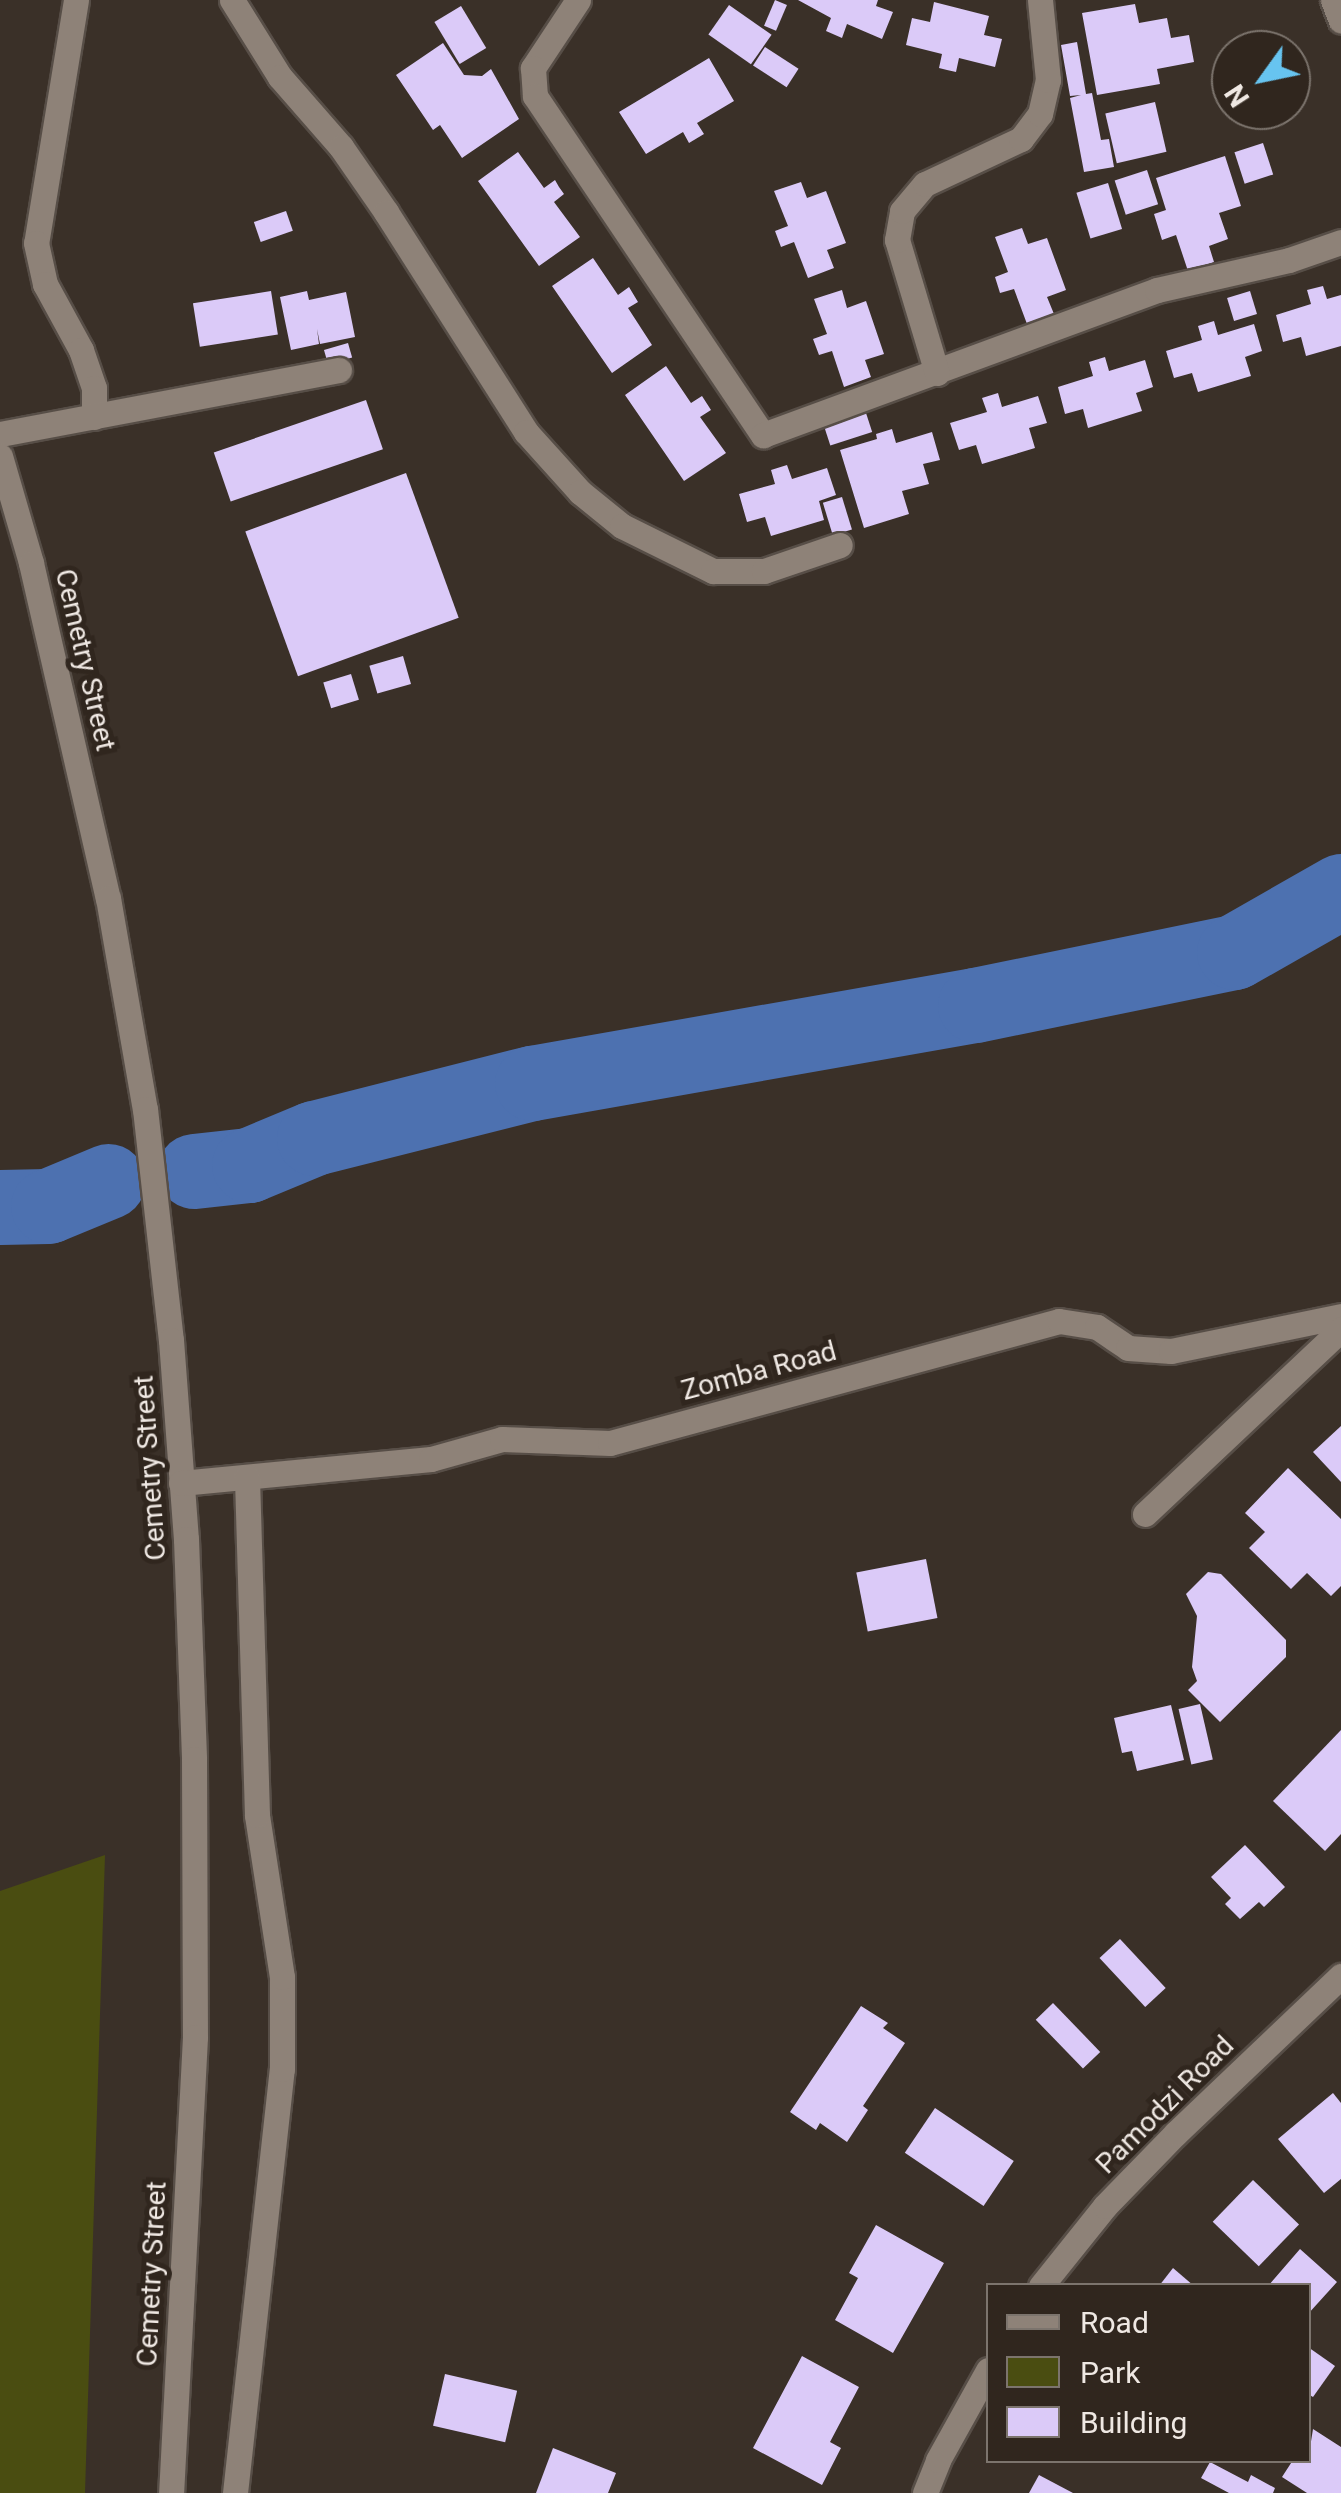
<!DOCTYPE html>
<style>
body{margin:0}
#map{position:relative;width:1341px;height:2493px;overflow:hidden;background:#3a3028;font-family:Roboto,sans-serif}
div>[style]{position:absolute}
.green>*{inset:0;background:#4a4d11}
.river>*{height:75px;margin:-37.5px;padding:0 37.5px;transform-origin:37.5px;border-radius:37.5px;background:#4d71b0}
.building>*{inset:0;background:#dbcaf8;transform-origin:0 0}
.roads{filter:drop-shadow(2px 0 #574e47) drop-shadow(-2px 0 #574e47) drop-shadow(0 2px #574e47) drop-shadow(0 -2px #574e47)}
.minor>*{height:25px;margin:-12.5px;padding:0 12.5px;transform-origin:12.5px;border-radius:12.5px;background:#8e8278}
span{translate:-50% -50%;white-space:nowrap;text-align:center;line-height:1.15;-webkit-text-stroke:10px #30261e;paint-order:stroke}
.street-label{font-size:28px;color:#efe8e3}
.legend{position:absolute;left:986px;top:2283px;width:325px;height:180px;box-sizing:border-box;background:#30261e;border:2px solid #7c746d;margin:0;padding:12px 18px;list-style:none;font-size:30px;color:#efe8e3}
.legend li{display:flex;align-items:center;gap:20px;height:50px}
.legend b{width:50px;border:2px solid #7c746d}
.north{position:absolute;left:1211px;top:30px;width:100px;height:100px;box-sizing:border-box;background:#30261e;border:2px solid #7c746d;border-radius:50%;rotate:237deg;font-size:28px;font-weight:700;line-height:40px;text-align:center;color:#efe8e3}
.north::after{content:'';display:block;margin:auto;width:35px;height:45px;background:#67c4f0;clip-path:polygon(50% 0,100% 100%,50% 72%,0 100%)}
</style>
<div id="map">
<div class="green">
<div style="clip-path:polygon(105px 1855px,85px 2493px,0 2493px,0 1891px)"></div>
</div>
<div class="river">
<div style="left:194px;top:1171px;width:55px;rotate:-6.2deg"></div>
<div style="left:249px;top:1165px;width:70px;rotate:-22.6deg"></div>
<div style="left:314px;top:1138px;width:225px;rotate:-14.2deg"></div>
<div style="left:532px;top:1083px;width:450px;rotate:-10deg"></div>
<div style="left:975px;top:1005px;width:264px;rotate:-11.6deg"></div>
<div style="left:1234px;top:952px;width:123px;rotate:-29.7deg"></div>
<div style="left:0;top:1207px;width:48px;rotate:-1.2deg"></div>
<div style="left:48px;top:1206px;width:65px;rotate:-22.6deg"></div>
</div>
<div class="building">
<div style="left:775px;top:0;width:13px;height:28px;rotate:23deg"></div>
<div style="clip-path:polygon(798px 0,878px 0,876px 6px,893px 12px,882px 39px,847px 24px,842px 38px,826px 31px,831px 18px)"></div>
<div style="clip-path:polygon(934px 2px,989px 16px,984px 35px,1002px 39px,995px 67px,959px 58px,956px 72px,947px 70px,939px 68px,942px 54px,906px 45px,912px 18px,930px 22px)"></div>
<div style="clip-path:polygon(1135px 4px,1139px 23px,1167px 18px,1171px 38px,1189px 35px,1194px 62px,1157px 69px,1160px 84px,1097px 95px,1082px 13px)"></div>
<div style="left:729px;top:5px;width:52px;height:36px;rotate:35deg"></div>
<div style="left:461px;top:6px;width:49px;height:31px;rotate:59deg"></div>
<div style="clip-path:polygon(1077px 42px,1086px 94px,1092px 93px,1101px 140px,1109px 139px,1114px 167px,1084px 172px,1070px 98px,1081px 95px,1070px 96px,1061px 45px)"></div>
<div style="clip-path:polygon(443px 43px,464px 75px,482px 76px,491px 69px,519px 119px,462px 158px,440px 125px,433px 130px,396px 75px)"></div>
<div style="left:765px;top:47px;width:40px;height:22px;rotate:33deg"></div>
<div style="clip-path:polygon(709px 58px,734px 101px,697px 123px,704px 134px,689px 143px,683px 132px,646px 154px,619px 112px)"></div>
<div style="left:1155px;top:102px;width:51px;height:51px;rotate:77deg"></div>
<div style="left:1263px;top:143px;width:33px;height:30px;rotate:72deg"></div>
<div style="clip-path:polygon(518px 152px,544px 188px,555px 180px,559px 187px,564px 194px,554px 202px,580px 237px,539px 266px,478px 181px)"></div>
<div style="clip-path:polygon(1225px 156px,1241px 206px,1219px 213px,1228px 239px,1209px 246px,1214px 262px,1188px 271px,1176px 235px,1162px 240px,1154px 214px,1166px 210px,1156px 178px)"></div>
<div style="left:1147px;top:170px;width:36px;height:34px;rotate:72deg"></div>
<div style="clip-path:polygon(801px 182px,807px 198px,826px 191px,846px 243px,827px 250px,834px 268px,808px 278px,794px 242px,781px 247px,775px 231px,788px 226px,774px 191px)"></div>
<div style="left:1108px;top:183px;width:48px;height:33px;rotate:73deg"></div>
<div style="left:286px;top:211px;width:21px;height:34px;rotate:71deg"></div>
<div style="clip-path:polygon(1022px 228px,1028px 244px,1047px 238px,1066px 290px,1047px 297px,1054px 314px,1027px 324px,1014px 289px,1000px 293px,995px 277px,1008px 272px,995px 237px)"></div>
<div style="clip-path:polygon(593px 258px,618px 295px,629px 287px,638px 302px,628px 308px,652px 345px,612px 373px,552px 286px)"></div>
<div style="clip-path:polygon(1323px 286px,1327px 299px,1341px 295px,1341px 346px,1306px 356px,1301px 337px,1283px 342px,1276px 315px,1311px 304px,1307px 290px)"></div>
<div style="clip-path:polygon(842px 290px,847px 308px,866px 301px,884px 354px,865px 360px,871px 377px,844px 387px,832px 351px,819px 355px,813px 339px,827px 334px,814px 299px)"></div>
<div style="left:271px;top:291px;width:44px;height:79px;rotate:81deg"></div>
<div style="clip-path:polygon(307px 291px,309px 300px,346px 292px,355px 337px,320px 344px,317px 329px,319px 344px,291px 350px,280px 297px)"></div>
<div style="left:1250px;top:291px;width:24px;height:24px;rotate:73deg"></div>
<div style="clip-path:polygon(1214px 321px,1218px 335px,1254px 324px,1262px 351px,1245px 357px,1251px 376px,1198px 392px,1192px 373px,1174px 378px,1166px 351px,1202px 340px,1198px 326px)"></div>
<div style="left:348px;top:343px;width:15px;height:25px;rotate:74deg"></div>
<div style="clip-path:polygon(1105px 357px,1109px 371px,1145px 360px,1153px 387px,1136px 393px,1142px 411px,1088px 428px,1083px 409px,1065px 414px,1058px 387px,1093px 376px,1089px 362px)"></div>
<div style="clip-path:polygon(666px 366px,691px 403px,702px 396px,711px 410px,700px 417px,726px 453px,684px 481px,625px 395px)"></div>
<div style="clip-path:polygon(998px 393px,1002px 407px,1038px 396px,1047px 423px,1029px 428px,1035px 448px,982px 464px,976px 445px,959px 450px,950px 423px,987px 412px,982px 398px)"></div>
<div style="left:366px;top:400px;width:52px;height:161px;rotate:71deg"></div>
<div style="left:866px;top:413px;width:20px;height:44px;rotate:72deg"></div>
<div style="clip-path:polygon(892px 429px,896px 443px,932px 432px,940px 460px,923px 464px,929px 484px,902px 491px,909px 514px,864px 528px,840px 450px,877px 439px,876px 434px)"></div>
<div style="clip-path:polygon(787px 465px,792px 479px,827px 468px,836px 495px,819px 501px,824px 520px,771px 536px,765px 517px,747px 522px,739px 494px,775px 484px,771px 470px)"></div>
<div style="left:406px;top:473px;width:154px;height:171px;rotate:70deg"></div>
<div style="left:842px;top:497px;width:34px;height:20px;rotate:73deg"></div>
<div style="left:403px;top:656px;width:29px;height:35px;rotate:74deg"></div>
<div style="left:351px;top:674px;width:27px;height:29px;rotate:73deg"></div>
<div style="clip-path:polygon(1341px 1426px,1341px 1482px,1313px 1452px)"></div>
<div style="clip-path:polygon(1288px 1468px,1341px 1519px,1341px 1586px,1331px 1596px,1307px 1573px,1291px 1589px,1249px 1548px,1265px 1532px,1245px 1513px)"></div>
<div style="left:926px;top:1559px;width:60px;height:71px;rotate:79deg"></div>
<div style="clip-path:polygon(1208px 1572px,1221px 1574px,1286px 1640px,1286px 1657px,1220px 1722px,1188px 1690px,1197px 1681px,1192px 1667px,1197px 1616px,1186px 1594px)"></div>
<div style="left:1200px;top:1704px;width:57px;height:22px;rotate:77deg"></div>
<div style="clip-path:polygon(1171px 1705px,1184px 1760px,1137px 1771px,1132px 1751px,1122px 1753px,1114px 1718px)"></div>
<div style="clip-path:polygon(1341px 1730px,1341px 1834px,1325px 1851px,1273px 1801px)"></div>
<div style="clip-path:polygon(1245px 1845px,1285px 1887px,1264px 1907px,1259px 1902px,1240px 1919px,1225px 1904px,1231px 1898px,1211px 1877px)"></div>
<div style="left:1120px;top:1939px;width:67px;height:28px;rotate:47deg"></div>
<div style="left:1053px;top:2003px;width:68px;height:24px;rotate:46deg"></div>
<div style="clip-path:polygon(861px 2006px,888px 2023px,883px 2028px,905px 2043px,863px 2106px,868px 2110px,847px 2142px,820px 2123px,816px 2130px,790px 2112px)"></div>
<div style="clip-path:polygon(1333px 2093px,1341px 2103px,1341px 2179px,1324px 2193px,1278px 2139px)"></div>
<div style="left:935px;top:2108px;width:95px;height:54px;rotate:34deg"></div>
<div style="left:1253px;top:2180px;width:64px;height:58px;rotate:44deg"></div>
<div style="clip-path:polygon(876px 2225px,944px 2263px,893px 2353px,835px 2320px,858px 2278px,849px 2273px)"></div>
<div style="clip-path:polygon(1300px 2249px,1337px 2282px,1308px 2314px,1308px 2286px,1268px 2286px)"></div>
<div style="clip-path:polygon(1173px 2268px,1194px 2286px,1159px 2286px)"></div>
<div style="clip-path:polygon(1308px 2347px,1335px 2366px,1313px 2397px,1308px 2394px)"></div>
<div style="clip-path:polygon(802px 2356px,859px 2387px,830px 2442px,841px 2448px,822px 2485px,753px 2448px)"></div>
<div style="left:445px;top:2374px;width:74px;height:53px;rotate:13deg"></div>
<div style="clip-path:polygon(1313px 2429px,1341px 2447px,1341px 2493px,1307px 2493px,1282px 2477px,1293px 2460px,1308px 2460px)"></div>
<div style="clip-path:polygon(553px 2448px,616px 2473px,608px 2493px,536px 2493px)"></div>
<div style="clip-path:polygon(1210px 2462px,1248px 2482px,1251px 2475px,1275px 2488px,1273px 2493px,1229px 2493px,1201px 2478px)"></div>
<div style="clip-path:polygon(1039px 2475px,1073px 2493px,1029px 2493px)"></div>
</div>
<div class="roads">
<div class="minor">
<div style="left:76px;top:0;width:246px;rotate:99.3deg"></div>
<div style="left:36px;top:243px;width:42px;rotate:77.6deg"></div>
<div style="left:45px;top:284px;width:75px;rotate:61.4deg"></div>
<div style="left:81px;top:350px;width:40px;rotate:71.1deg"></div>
<div style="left:94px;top:388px;width:29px;rotate:90deg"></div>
<div style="left:232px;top:0;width:91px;rotate:58.1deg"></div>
<div style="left:280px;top:77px;width:93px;rotate:48.9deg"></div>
<div style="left:341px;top:147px;width:79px;rotate:55.3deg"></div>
<div style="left:386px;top:212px;width:261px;rotate:57.5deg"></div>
<div style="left:526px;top:432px;width:81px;rotate:48deg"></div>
<div style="left:580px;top:492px;width:54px;rotate:39deg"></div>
<div style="left:622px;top:526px;width:102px;rotate:26.3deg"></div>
<div style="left:713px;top:571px;width:51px"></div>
<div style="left:764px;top:571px;width:80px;rotate:-18.9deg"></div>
<div style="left:578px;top:0;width:82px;rotate:123.5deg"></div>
<div style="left:533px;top:68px;width:28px;rotate:86deg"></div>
<div style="left:535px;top:96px;width:409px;rotate:56.1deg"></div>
<div style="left:763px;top:435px;width:420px;rotate:-20.2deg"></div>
<div style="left:1157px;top:290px;width:135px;rotate:-12.8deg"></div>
<div style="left:1289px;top:260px;width:55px;rotate:-19.1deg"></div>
<div style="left:1333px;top:0;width:22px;rotate:69deg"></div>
<div style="left:937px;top:373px;width:139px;rotate:-106.7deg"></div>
<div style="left:897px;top:240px;width:29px;rotate:-80deg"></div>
<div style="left:902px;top:211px;width:35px;rotate:-50deg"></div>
<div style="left:925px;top:184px;width:106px;rotate:-25.1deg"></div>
<div style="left:1021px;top:139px;width:31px;rotate:-53deg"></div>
<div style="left:1040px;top:114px;width:35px;rotate:-77deg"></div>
<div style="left:1048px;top:80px;width:80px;rotate:-95.7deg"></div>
<div style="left:0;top:434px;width:345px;rotate:-10.7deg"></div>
<div style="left:0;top:456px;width:111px;rotate:73.8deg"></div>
<div style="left:31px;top:563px;width:344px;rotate:77.1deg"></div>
<div style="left:108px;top:898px;width:214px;rotate:80.1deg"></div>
<div style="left:145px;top:1109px;width:232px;rotate:83.6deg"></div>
<div style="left:171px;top:1340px;width:200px;rotate:85.7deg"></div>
<div style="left:186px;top:1539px;width:220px;rotate:87.9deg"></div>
<div style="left:194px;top:1759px;width:278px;rotate:89.8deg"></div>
<div style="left:195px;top:2037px;width:457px;rotate:93deg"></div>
<div style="left:181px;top:1483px;width:251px;rotate:-5.5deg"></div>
<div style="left:431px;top:1459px;width:74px;rotate:-15.7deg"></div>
<div style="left:502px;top:1439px;width:108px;rotate:2.1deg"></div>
<div style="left:610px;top:1443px;width:465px;rotate:-15.2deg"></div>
<div style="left:1059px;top:1321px;width:38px;rotate:9deg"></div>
<div style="left:1097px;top:1327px;width:37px;rotate:34deg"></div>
<div style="left:1128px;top:1348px;width:43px;rotate:4deg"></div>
<div style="left:1171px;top:1351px;width:174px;rotate:-11.6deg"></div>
<div style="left:1145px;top:1514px;width:270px;rotate:-43.3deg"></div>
<div style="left:1041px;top:2286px;width:102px;rotate:-51.3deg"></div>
<div style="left:1105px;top:2206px;width:102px;rotate:-45.8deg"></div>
<div style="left:1176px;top:2133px;width:228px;rotate:-43.6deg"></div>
<div style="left:235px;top:2493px;width:427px;rotate:-83.7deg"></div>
<div style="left:282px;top:2069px;width:92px;rotate:-90deg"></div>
<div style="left:282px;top:1977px;width:164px;rotate:-98.8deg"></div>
<div style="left:257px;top:1815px;width:338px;rotate:-91.7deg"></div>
<div style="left:925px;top:2493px;width:35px;rotate:-68deg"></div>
<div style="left:938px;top:2460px;width:103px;rotate:-60.9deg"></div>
</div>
</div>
<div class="street-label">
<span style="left:85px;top:660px;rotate:77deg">Cemetry Street</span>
<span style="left:759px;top:1371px;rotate:-15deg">Zomba Road</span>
<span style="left:150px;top:1468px;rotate:-94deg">Cemetry Street</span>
<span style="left:1165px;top:2105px;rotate:-45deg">Pamodzi Road</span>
<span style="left:152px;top:2274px;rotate:-87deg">Cemetry Street</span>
</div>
<ul class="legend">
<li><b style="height:12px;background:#8e8278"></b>Road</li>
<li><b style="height:28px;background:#4a4d11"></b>Park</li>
<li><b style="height:28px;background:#dbcaf8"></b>Building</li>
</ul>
<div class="north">N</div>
</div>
